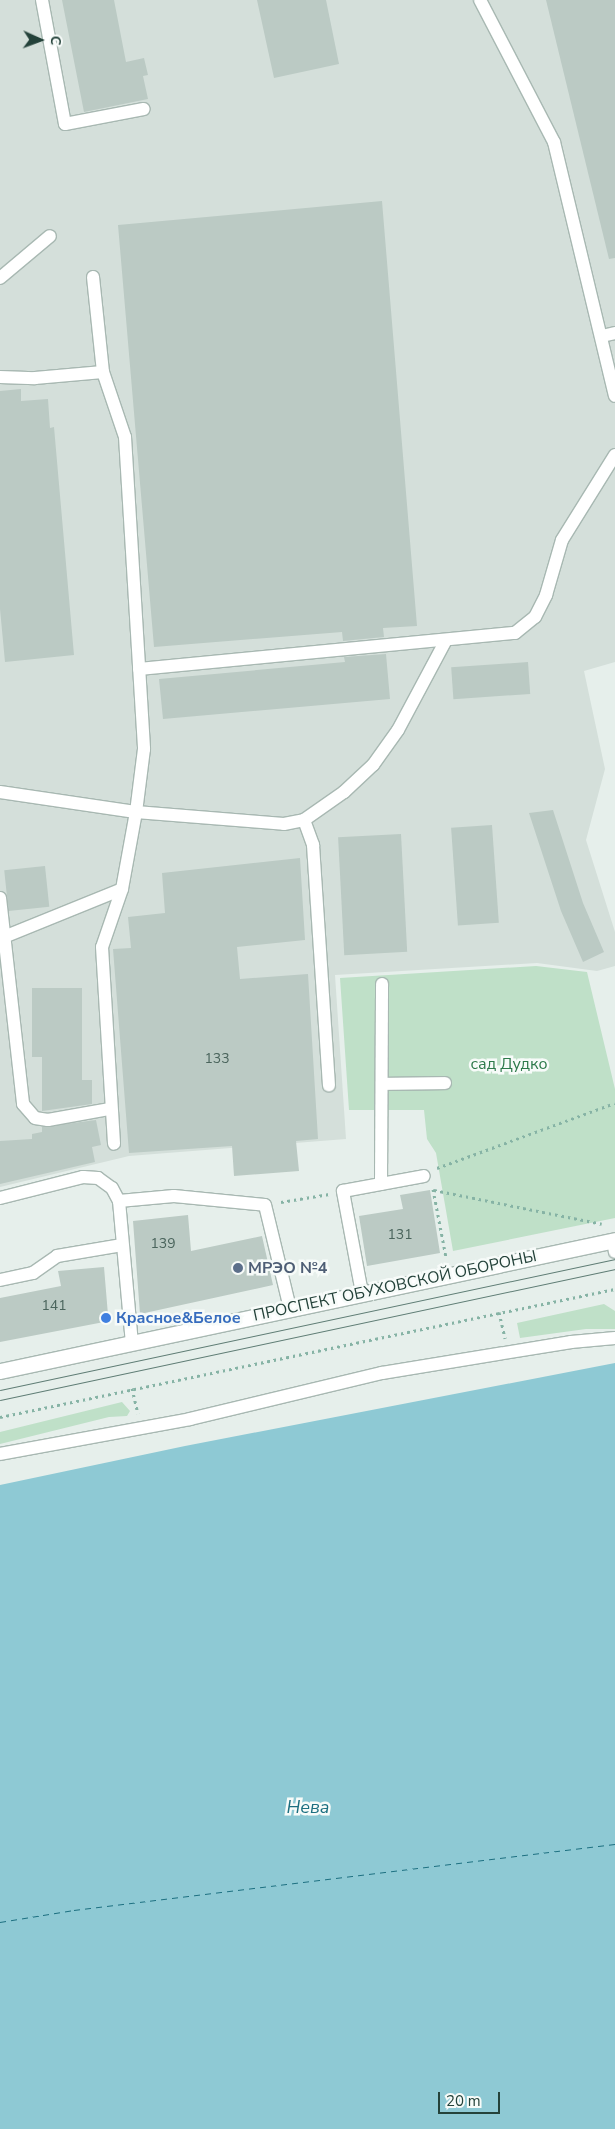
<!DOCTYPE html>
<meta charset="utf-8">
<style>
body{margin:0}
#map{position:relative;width:615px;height:2129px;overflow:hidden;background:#e6efeb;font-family:"Nunito Sans",sans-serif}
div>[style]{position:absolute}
.built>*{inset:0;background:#d4dfda}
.green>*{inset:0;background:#bfe0c8}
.water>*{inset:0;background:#8ec9d4}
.ferry>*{height:1px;margin-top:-0.5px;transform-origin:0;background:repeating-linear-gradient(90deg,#1c6f80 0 6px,transparent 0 11px)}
.building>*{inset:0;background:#bbcac4;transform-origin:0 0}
.path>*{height:3px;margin-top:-1.5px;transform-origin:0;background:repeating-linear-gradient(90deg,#86b3a5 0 2.5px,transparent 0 6.5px)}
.roads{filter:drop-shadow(1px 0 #a8b8b2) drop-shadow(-1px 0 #a8b8b2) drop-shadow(0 1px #a8b8b2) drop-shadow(0 -1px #a8b8b2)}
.lane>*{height:12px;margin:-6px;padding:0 6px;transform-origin:6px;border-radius:6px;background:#fff}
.secondary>*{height:15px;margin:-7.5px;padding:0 7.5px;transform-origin:7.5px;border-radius:7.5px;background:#fff}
.tram>*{height:1px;margin:-0.5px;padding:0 0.5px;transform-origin:0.5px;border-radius:0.5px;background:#5f7d75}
.dots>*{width:14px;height:14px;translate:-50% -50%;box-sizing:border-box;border:2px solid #f7fbf9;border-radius:50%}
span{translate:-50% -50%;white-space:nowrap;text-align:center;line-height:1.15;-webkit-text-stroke:5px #f7fbf9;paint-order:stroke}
.number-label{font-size:14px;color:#4a645c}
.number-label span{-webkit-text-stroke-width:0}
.park-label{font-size:16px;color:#2d7a4b}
.service-label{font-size:16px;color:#4e5e75;font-weight:700}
.left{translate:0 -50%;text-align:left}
.street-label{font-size:16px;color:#24423a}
.shop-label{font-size:16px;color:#366cbe;font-weight:700}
.water-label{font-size:18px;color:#1c6f80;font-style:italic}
.north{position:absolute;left:15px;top:15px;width:50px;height:50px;-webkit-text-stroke:4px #f7fbf9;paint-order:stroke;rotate:92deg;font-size:14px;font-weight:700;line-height:20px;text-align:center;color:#24423a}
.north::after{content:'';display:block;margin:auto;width:18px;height:22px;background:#24423a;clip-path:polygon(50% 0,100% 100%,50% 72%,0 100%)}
.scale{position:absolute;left:438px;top:2092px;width:62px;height:22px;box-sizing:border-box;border:2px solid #24423a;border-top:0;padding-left:6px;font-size:15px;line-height:18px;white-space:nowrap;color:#24423a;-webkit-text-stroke:4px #f7fbf9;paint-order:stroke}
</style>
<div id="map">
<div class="built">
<div style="clip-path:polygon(0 0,615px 0,615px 662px,584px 671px,605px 769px,586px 840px,615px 932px,615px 966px,597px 971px,537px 963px,335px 975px,346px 1139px,129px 1156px,0 1187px)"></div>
</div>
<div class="green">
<div style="clip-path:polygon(536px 966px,587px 972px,615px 1089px,615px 1218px,453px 1251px,436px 1153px,427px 1139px,424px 1110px,349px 1110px,340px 978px)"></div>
<div style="clip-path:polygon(604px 1304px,615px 1311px,615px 1329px,586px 1329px,520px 1338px,517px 1323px)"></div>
<div style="clip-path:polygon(122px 1402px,130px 1411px,127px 1416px,109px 1417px,0 1444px,0 1432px)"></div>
</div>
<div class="water">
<div style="clip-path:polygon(615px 1363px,615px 2129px,0 2129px,0 1485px,185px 1446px)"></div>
</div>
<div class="ferry">
<div style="left:0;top:1922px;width:75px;rotate:-9.2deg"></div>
<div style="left:74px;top:1910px;width:545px;rotate:-6.96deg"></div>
</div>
<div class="building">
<div style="clip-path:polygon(62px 0,114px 0,126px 62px,144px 58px,148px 75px,143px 76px,148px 99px,84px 112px)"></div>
<div style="clip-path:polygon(257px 0,326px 0,339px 64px,274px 78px)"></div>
<div style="clip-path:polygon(546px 0,615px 0,615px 258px,609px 259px)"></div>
<div style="clip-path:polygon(382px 201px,417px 626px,383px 628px,384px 637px,343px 641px,342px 632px,154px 647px,118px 225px)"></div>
<div style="clip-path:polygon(21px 389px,21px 401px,48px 399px,50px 428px,54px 427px,74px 655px,5px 662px,0 609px,0 391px)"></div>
<div style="clip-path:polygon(386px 654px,390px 699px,163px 719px,159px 679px,345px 662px,344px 657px)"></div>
<div style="left:528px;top:662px;width:32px;height:77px;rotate:86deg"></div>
<div style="clip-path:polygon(553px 810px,583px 903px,604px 952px,583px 962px,561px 911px,529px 813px)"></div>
<div style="left:492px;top:825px;width:98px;height:41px;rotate:86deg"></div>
<div style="left:401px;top:834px;width:118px;height:63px;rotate:87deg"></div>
<div style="clip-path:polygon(300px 858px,305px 940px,237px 947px,240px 979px,308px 974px,318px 1139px,296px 1141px,299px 1171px,234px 1176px,232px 1146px,129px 1153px,113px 949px,131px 948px,128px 917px,165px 913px,162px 873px)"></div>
<div style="left:45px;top:866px;width:41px;height:41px;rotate:84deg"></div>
<div style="clip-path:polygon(32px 988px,82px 988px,82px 1080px,92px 1080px,92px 1104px,42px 1111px,42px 1057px,32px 1057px)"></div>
<div style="clip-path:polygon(96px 1120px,101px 1145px,92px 1147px,95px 1162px,0 1184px,0 1141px,32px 1139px,32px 1134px,42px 1132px,42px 1127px)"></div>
<div style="clip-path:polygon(430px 1190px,440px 1253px,367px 1266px,359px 1216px,403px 1209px,400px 1195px)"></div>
<div style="clip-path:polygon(188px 1215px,191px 1251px,262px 1236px,273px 1285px,140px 1314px,133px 1221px)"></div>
<div style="clip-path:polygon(104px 1267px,108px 1315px,104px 1322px,0 1342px,0 1298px,61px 1286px,58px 1271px)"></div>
</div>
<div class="path">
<div style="left:437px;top:1168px;width:189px;rotate:-20.1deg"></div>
<div style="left:433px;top:1189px;width:69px;rotate:79.2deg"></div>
<div style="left:434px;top:1190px;width:171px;rotate:11.4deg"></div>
<div style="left:281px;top:1202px;width:49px;rotate:-9.5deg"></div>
<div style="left:499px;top:1312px;width:27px;rotate:77deg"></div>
<div style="left:132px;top:1388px;width:26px;rotate:77deg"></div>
<div style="left:0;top:1417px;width:628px;rotate:-11.76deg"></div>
</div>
<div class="roads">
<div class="lane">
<div style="left:42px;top:0;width:126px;rotate:79.5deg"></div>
<div style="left:65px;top:124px;width:80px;rotate:-10.8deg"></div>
<div style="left:480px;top:0;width:160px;rotate:62.5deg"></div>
<div style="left:554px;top:142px;width:261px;rotate:76.5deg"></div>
<div style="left:93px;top:277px;width:96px;rotate:84deg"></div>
<div style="left:103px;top:372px;width:69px;rotate:71.3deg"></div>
<div style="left:125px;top:437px;width:313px;rotate:86.5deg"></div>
<div style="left:144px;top:749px;width:64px;rotate:97.2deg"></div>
<div style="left:136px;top:812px;width:78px;rotate:100.3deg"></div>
<div style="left:122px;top:889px;width:61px;rotate:109deg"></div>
<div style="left:102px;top:947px;width:197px;rotate:86.5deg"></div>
<div style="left:0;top:278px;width:65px;rotate:-40deg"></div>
<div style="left:602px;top:336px;width:13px;rotate:-13deg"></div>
<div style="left:0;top:377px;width:35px;rotate:2deg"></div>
<div style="left:35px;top:378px;width:68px;rotate:-5deg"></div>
<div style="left:139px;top:669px;width:378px;rotate:-5.5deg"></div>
<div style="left:515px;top:633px;width:26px;rotate:-39deg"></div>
<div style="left:535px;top:617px;width:25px;rotate:-63deg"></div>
<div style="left:546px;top:595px;width:57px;rotate:-73.8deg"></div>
<div style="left:562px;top:540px;width:100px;rotate:-58.1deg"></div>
<div style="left:0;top:792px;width:137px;rotate:8.4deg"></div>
<div style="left:136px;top:812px;width:148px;rotate:4.6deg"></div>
<div style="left:284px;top:824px;width:20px;rotate:-11deg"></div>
<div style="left:304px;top:820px;width:49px;rotate:-35deg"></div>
<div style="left:344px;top:792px;width:40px;rotate:-43deg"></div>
<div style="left:373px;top:765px;width:43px;rotate:-54.5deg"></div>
<div style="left:398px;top:730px;width:100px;rotate:-61.9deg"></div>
<div style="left:304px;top:820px;width:27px;rotate:70deg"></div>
<div style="left:313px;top:845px;width:241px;rotate:86.2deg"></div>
<div style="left:0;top:898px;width:207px;rotate:83.6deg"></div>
<div style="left:23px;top:1104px;width:18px;rotate:49deg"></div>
<div style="left:35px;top:1118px;width:13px;rotate:9deg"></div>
<div style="left:48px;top:1120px;width:63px;rotate:-10.1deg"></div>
<div style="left:4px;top:937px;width:127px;rotate:-22.1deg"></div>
<div style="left:382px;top:1084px;width:63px;rotate:-0.9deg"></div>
<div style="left:381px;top:1184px;width:200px;rotate:-89.7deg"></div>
<div style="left:0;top:1198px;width:86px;rotate:-14.2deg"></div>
<div style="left:83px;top:1177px;width:15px;rotate:4deg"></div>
<div style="left:98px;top:1178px;width:17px;rotate:36deg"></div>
<div style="left:112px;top:1188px;width:15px;rotate:62deg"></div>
<div style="left:119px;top:1201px;width:143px;rotate:84.8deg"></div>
<div style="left:119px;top:1201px;width:55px;rotate:-5.2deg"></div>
<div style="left:174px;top:1196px;width:91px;rotate:5.6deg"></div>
<div style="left:265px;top:1205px;width:106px;rotate:76.4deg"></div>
<div style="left:613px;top:1241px;width:11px;rotate:80deg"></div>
<div style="left:0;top:1280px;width:34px;rotate:-12deg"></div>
<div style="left:33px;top:1273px;width:29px;rotate:-35deg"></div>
<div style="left:57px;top:1256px;width:66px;rotate:-9.6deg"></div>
<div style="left:362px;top:1293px;width:104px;rotate:-100.6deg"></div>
<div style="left:343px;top:1191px;width:82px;rotate:-10.5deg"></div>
<div style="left:0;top:1454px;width:193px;rotate:-10.4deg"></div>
<div style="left:190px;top:1419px;width:197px;rotate:-13.5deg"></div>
<div style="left:382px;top:1373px;width:192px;rotate:-9.3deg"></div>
<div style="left:571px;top:1342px;width:44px;rotate:-5.2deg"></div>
</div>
<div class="secondary">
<div style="left:0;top:1371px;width:629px;rotate:-12.02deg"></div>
</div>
</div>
<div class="tram">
<div style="left:0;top:1390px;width:629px;rotate:-12.02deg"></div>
<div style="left:0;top:1400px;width:629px;rotate:-12.02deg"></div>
</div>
<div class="dots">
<div style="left:238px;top:1268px;background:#5c6f8a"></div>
<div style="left:106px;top:1318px;background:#3f7fe0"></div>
</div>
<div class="number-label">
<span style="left:217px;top:1059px">133</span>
<span style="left:400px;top:1235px">131</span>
<span style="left:163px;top:1244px">139</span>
<span style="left:54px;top:1306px">141</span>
</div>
<div class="park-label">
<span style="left:509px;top:1064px">сад Дудко</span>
</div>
<div class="service-label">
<span class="left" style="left:248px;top:1268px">МРЭО №4</span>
</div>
<div class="street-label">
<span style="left:395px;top:1286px;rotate:-12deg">ПРОСПЕКТ ОБУХОВСКОЙ ОБОРОНЫ</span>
</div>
<div class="shop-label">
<span class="left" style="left:116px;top:1318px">Красное&amp;Белое</span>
</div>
<div class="water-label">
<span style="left:308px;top:1807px">Нева</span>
</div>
<div class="north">С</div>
<div class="scale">20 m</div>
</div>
